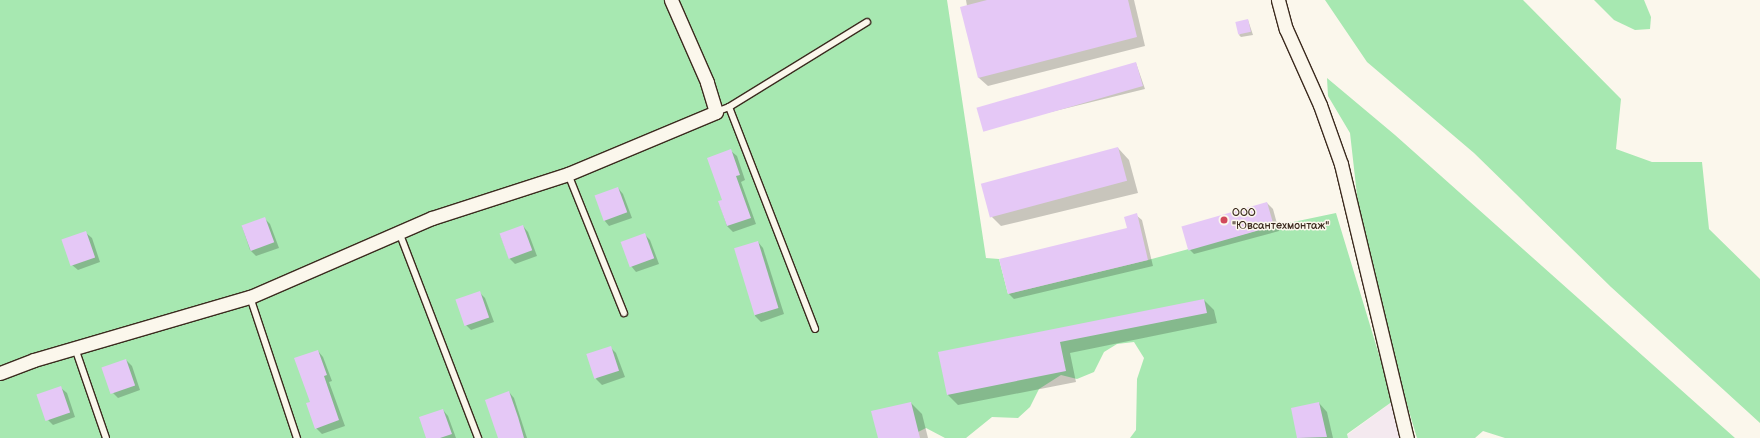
<!DOCTYPE html>
<meta charset="utf-8">
<style>
body{margin:0}
#map{position:relative;width:1760px;height:438px;overflow:hidden;background:#fbf7ec;font-family:"Balsamiq Sans",sans-serif}
div>[style]{position:absolute}
.built>*{inset:0;background:#f4e9ef}
.green>*{inset:0;background:#a7e8b1}
.shadow>*{inset:0;background:#0003}
.building>*{inset:0;background:#e5c8f6;transform-origin:0 0}
.roads{filter:drop-shadow(1px 0 #3b2a1e) drop-shadow(-1px 0 #3b2a1e) drop-shadow(0 1px #3b2a1e) drop-shadow(0 -1px #3b2a1e)}
.service>*{height:6px;margin:-3px;padding:0 3px;transform-origin:3px;border-radius:3px;background:#fbf7ec}
.minor>*{height:13px;margin:-6.5px;padding:0 6.5px;transform-origin:6.5px;border-radius:6.5px;background:#fbf7ec}
.dots>*{width:11px;height:11px;translate:-50% -50%;box-sizing:border-box;border:2px solid #fbf7ec;border-radius:50%}
span{translate:-50% -50%;white-space:nowrap;text-align:center;line-height:1.15;-webkit-text-stroke:3px #fbf7ec;paint-order:stroke}
.poi-label{font-size:11px;color:#3b2a1e}
.left{translate:0 -50%;text-align:left}
</style>
<div id="map">
<div class="built">
<div style="clip-path:polygon(1404px 400px,1414px 438px,1332px 438px,1347px 435px,1393px 401px)"></div>
</div>
<div class="green">
<div style="clip-path:polygon(0 0,947px 0,986px 258px,999px 259px,1008px 294px,1148px 260px,1274px 226px,1336px 213px,1393px 401px,1347px 434px,1348px 438px,1130px 438px,1136px 430px,1137px 379px,1144px 358px,1134px 342px,1117px 344px,1104px 352px,1094px 372px,1077px 379px,1061px 375px,1039px 389px,1030px 407px,1018px 418px,992px 417px,966px 438px,945px 438px,926px 428px,918px 432px,915px 438px,0 438px)"></div>
<div style="clip-path:polygon(1325px 0,1523px 0,1621px 99px,1616px 149px,1652px 162px,1702px 162px,1709px 229px,1760px 279px,1760px 423px,1611px 287px,1474px 153px,1367px 62px)"></div>
<div style="clip-path:polygon(1594px 0,1644px 0,1651px 17px,1650px 29px,1635px 30px,1614px 20px)"></div>
<div style="clip-path:polygon(1327px 78px,1395px 135px,1735px 438px,1505px 438px,1483px 431px,1475px 438px,1417px 438px,1373px 291px,1358px 204px,1350px 133px,1328px 96px)"></div>
</div>
<div class="shadow">
<div style="clip-path:polygon(966px 0,1134px 0,1145px 46px,988px 86px,979px 78px)"></div>
<div style="clip-path:polygon(1248px 20px,1253px 35px,1241px 37px,1239px 35px)"></div>
<div style="clip-path:polygon(1136px 63px,1145px 89px,985px 128px,982px 125px)"></div>
<div style="clip-path:polygon(1118px 148px,1129px 160px,1138px 193px,1001px 226px,990px 215px)"></div>
<div style="clip-path:polygon(731px 151px,737px 156px,745px 180px,741px 182px,756px 224px,733px 232px,727px 226px,719px 202px,723px 200px)"></div>
<div style="clip-path:polygon(618px 188px,623px 194px,632px 218px,609px 226px,604px 220px)"></div>
<div style="clip-path:polygon(1267px 203px,1273px 209px,1279px 231px,1194px 254px,1188px 248px)"></div>
<div style="clip-path:polygon(1136px 215px,1142px 220px,1153px 266px,1014px 299px,1008px 293px,1128px 229px)"></div>
<div style="clip-path:polygon(264px 218px,270px 224px,279px 248px,256px 256px,250px 250px,242px 226px)"></div>
<div style="clip-path:polygon(523px 226px,528px 232px,537px 256px,515px 264px,509px 258px,500px 234px)"></div>
<div style="clip-path:polygon(86px 233px,92px 238px,100px 262px,78px 270px,72px 265px)"></div>
<div style="clip-path:polygon(644px 234px,650px 240px,659px 264px,636px 272px,631px 266px)"></div>
<div style="clip-path:polygon(758px 242px,763px 248px,784px 314px,761px 322px,755px 316px)"></div>
<div style="clip-path:polygon(480px 293px,485px 298px,494px 322px,471px 330px,466px 325px)"></div>
<div style="clip-path:polygon(1204px 300px,1214px 310px,1217px 323px,1070px 353px,1076px 382px,958px 405px,948px 395px,939px 353px)"></div>
<div style="clip-path:polygon(610px 347px,616px 353px,625px 377px,602px 385px,596px 379px)"></div>
<div style="clip-path:polygon(318px 351px,323px 357px,332px 381px,329px 382px,345px 426px,322px 434px,316px 428px,311px 403px)"></div>
<div style="clip-path:polygon(126px 360px,132px 366px,140px 390px,118px 398px,112px 392px)"></div>
<div style="clip-path:polygon(61px 388px,67px 393px,75px 417px,53px 425px,47px 419px)"></div>
<div style="clip-path:polygon(509px 392px,514px 398px,527px 438px,498px 438px)"></div>
<div style="clip-path:polygon(911px 403px,922px 414px,928px 438px,879px 438px)"></div>
<div style="clip-path:polygon(1319px 403px,1327px 412px,1333px 438px,1298px 438px,1292px 409px)"></div>
<div style="clip-path:polygon(443px 410px,448px 416px,456px 438px,427px 438px)"></div>
</div>
<div class="building">
<div style="clip-path:polygon(987px 0,1128px 0,1137px 37px,978px 78px,960px 7px)"></div>
<div style="left:1248px;top:19px;width:13px;height:13px;rotate:77deg"></div>
<div style="left:1136px;top:62px;width:25px;height:166px;rotate:74deg"></div>
<div style="left:1118px;top:147px;width:35px;height:142px;rotate:75deg"></div>
<div style="clip-path:polygon(731px 149px,740px 175px,736px 176px,751px 218px,727px 226px,718px 201px,722px 200px,707px 158px)"></div>
<div style="left:618px;top:187px;width:27px;height:25px;rotate:70deg"></div>
<div style="left:1267px;top:202px;width:25px;height:89px;rotate:74deg"></div>
<div style="clip-path:polygon(1137px 213px,1148px 260px,1008px 294px,999px 259px,1127px 228px,1124px 217px)"></div>
<div style="left:265px;top:217px;width:27px;height:25px;rotate:70deg"></div>
<div style="left:523px;top:225px;width:27px;height:25px;rotate:70deg"></div>
<div style="left:86px;top:231px;width:28px;height:26px;rotate:71deg"></div>
<div style="left:645px;top:233px;width:27px;height:26px;rotate:70deg"></div>
<div style="left:758px;top:241px;width:70px;height:25px;rotate:73deg"></div>
<div style="left:480px;top:291px;width:28px;height:26px;rotate:71deg"></div>
<div style="clip-path:polygon(1204px 299px,1207px 313px,1060px 342px,1066px 371px,947px 395px,938px 352px)"></div>
<div style="left:611px;top:346px;width:26px;height:26px;rotate:72deg"></div>
<div style="clip-path:polygon(318px 350px,327px 375px,324px 376px,339px 420px,315px 429px,306px 403px,310px 402px,294px 358px)"></div>
<div style="left:126px;top:359px;width:28px;height:26px;rotate:71deg"></div>
<div style="left:61px;top:386px;width:28px;height:26px;rotate:71deg"></div>
<div style="clip-path:polygon(509px 391px,518px 417px,524px 438px,498px 438px,485px 400px)"></div>
<div style="clip-path:polygon(911px 402px,920px 438px,878px 438px,871px 411px)"></div>
<div style="clip-path:polygon(1319px 402px,1327px 437px,1297px 438px,1291px 408px)"></div>
<div style="clip-path:polygon(443px 409px,452px 434px,440px 438px,426px 438px,419px 417px)"></div>
</div>
<div class="roads">
<div class="service">
<div style="left:729px;top:107px;width:238px;rotate:68.8deg"></div>
<div style="left:716px;top:112px;width:14px;rotate:-21deg"></div>
<div style="left:729px;top:107px;width:162px;rotate:-31.6deg"></div>
<div style="left:568px;top:174px;width:150px;rotate:68.1deg"></div>
<div style="left:399px;top:232px;width:221px;rotate:69deg"></div>
<div style="left:250px;top:297px;width:149px;rotate:71.6deg"></div>
<div style="left:75px;top:348px;width:95px;rotate:71deg"></div>
</div>
<div class="minor">
<div style="left:1278px;top:0;width:30px;rotate:75deg"></div>
<div style="left:1286px;top:29px;width:83px;rotate:65.9deg"></div>
<div style="left:1320px;top:105px;width:63px;rotate:70.4deg"></div>
<div style="left:1341px;top:164px;width:282px;rotate:76.5deg"></div>
<div style="left:0;top:373px;width:36px;rotate:-21deg"></div>
<div style="left:34px;top:360px;width:225px;rotate:-16.3deg"></div>
<div style="left:250px;top:297px;width:198px;rotate:-23.5deg"></div>
<div style="left:432px;top:218px;width:143px;rotate:-17.9deg"></div>
<div style="left:568px;top:174px;width:160px;rotate:-22.7deg"></div>
<div style="left:716px;top:112px;width:31px;rotate:-107deg"></div>
<div style="left:707px;top:82px;width:90px;rotate:-113.7deg"></div>
</div>
</div>
<div class="dots">
<div style="left:1224px;top:220px;background:#d1495b"></div>
</div>
<div class="poi-label">
<span class="left" style="left:1232px;top:220px">ООО<br>"Ювсантехмонтаж"</span>
</div>
</div>
